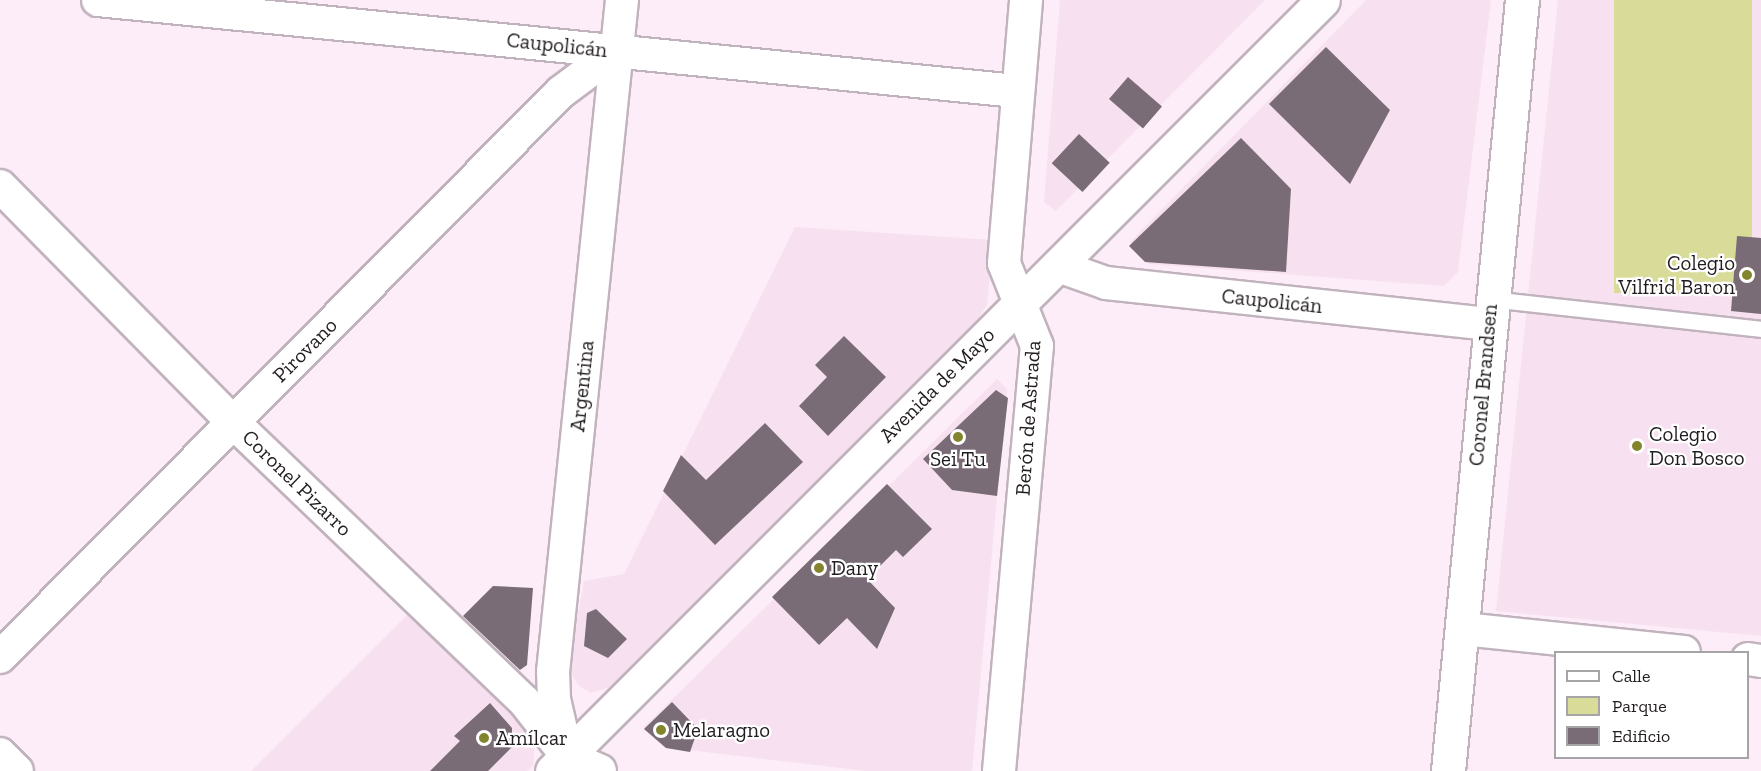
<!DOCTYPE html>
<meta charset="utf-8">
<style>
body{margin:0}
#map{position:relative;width:1761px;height:771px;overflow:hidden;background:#fcedf8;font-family:"Zilla Slab",serif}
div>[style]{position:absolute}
.built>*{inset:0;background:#f7e1f1}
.green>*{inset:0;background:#d9db98;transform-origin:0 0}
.building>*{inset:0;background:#7a6c76;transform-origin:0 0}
.roads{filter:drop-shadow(2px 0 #c1b3bd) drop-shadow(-2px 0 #c1b3bd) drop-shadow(0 2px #c1b3bd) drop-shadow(0 -2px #c1b3bd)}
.lane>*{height:15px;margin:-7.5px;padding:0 7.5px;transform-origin:7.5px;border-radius:7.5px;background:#fff}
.street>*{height:32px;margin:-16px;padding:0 16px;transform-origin:16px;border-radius:16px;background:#fff}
.secondary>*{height:33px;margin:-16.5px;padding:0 16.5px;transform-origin:16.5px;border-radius:16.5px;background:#fff}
.dots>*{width:16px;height:16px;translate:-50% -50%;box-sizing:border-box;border:3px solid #fff;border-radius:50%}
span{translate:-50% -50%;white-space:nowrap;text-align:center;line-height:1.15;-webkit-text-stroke:4.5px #fff;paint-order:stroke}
.street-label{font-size:21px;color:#211c20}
.poi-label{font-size:21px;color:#211c20}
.right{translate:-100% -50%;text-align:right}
.left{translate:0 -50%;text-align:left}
.legend{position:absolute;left:1554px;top:651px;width:195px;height:108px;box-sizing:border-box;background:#fff;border:2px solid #a6a4a6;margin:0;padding:8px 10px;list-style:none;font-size:18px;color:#211c20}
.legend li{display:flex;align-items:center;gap:12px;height:30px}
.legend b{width:30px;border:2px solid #a6a4a6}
</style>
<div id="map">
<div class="built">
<div style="clip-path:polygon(1060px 0,1265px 0,1056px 211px,1044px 202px)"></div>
<div style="clip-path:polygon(1366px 0,1491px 0,1458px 272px,1444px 286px,1148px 264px,1130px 242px)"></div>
<div style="clip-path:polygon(1558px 0,1761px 0,1761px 636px,1496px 611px)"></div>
<div style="clip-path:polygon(795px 227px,993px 240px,987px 305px,976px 322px,611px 687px,591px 693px,579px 686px,568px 669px,584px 581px,624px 574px)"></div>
<div style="clip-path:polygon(997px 379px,1007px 389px,972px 771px,866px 771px,664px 747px,643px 728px)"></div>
<div style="clip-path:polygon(410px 612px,530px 733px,535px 744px,533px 766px,527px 771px,251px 771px)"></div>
</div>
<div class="green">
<div style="left:1614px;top:0;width:138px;height:293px"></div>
</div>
<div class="building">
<div style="clip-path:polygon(1326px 47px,1390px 110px,1350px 184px,1269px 104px)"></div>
<div style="left:1128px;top:77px;width:45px;height:29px;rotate:41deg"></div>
<div style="left:1079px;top:134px;width:42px;height:40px;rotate:43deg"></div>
<div style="clip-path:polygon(1241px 138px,1291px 189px,1286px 272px,1145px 262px,1129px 246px)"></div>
<div style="clip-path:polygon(1737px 236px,1761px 238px,1761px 314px,1731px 311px)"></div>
<div style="clip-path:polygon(844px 336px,886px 377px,828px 436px,799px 406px,827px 377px,815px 365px)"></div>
<div style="clip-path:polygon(996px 390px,1008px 398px,997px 496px,952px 490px,923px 459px)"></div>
<div style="clip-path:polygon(765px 423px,803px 462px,715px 545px,663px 491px,681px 455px,706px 480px)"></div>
<div style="clip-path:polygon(887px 484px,932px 529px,903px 557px,896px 550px,867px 579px,895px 608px,877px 649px,847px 618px,819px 645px,772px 597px)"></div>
<div style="clip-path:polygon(493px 586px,533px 588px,527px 665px,520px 670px,463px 616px)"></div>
<div style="clip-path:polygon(596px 609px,627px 639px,608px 658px,584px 646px,587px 613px)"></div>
<div style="clip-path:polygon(672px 702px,698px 729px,690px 752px,666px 748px,644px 729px)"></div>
<div style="clip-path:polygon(490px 703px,512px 728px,512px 747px,488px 771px,430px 771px,460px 741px,454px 736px)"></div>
</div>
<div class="roads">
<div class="lane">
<div style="left:1491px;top:299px;width:272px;rotate:6.3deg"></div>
</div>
<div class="street">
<div style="left:98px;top:0;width:922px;rotate:5.66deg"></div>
<div style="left:0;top:186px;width:332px;rotate:45.4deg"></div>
<div style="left:233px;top:422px;width:403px;rotate:43.8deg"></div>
<div style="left:524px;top:701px;width:70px;rotate:52deg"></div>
<div style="left:567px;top:756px;width:36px;rotate:24deg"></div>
<div style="left:1058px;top:266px;width:51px;rotate:19.5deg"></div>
<div style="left:1106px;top:283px;width:384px;rotate:6.1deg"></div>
<div style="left:1463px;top:629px;width:222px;rotate:5.9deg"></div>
<div style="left:0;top:657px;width:796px;rotate:-45.2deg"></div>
<div style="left:561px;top:92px;width:69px;rotate:-36.7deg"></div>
<div style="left:1748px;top:659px;width:13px;rotate:9deg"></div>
<div style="left:565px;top:747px;width:49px;rotate:-102.9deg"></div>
<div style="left:554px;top:699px;width:27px;rotate:-92deg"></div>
<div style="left:553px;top:672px;width:676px;rotate:-84.14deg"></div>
<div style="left:0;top:754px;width:24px;rotate:45deg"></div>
<div style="left:999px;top:771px;width:427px;rotate:-84.9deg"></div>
<div style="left:1037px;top:346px;width:89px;rotate:-111.7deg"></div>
<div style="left:1004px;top:263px;width:264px;rotate:-85.2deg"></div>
</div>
<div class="secondary">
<div style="left:552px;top:771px;width:1090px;rotate:-45deg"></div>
<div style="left:1448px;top:771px;width:775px;rotate:-84.52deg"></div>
</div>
</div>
<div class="dots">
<div style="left:1747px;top:275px;background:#83842e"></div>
<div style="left:958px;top:437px;background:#83842e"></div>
<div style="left:1637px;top:446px;background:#83842e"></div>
<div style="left:819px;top:568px;background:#83842e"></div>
<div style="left:661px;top:730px;background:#83842e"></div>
<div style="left:484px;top:738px;background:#83842e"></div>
</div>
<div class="street-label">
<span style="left:557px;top:45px;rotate:6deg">Caupolicán</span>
<span style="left:1272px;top:301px;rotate:6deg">Caupolicán</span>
<span style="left:305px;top:350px;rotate:-45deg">Pirovano</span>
<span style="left:937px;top:385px;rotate:-45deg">Avenida de Mayo</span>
<span style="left:1483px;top:385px;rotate:-85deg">Coronel Brandsen</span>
<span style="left:582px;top:386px;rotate:-84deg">Argentina</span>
<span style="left:1028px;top:418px;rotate:-86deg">Berón de Astrada</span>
<span style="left:297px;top:483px;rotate:44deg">Coronel Pizarro</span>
</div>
<div class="poi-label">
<span class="right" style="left:1735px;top:275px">Colegio<br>Vilfrid Baron</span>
<span class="left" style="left:1649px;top:446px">Colegio<br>Don Bosco</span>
<span style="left:958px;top:459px">Sei Tu</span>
<span class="left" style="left:831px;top:568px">Dany</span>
<span class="left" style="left:673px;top:730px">Melaragno</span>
<span class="left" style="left:496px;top:738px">Amílcar</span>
</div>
<ul class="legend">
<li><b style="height:8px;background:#fff"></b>Calle</li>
<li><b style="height:16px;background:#d9db98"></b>Parque</li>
<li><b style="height:16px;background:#7a6c76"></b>Edificio</li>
</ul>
</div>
